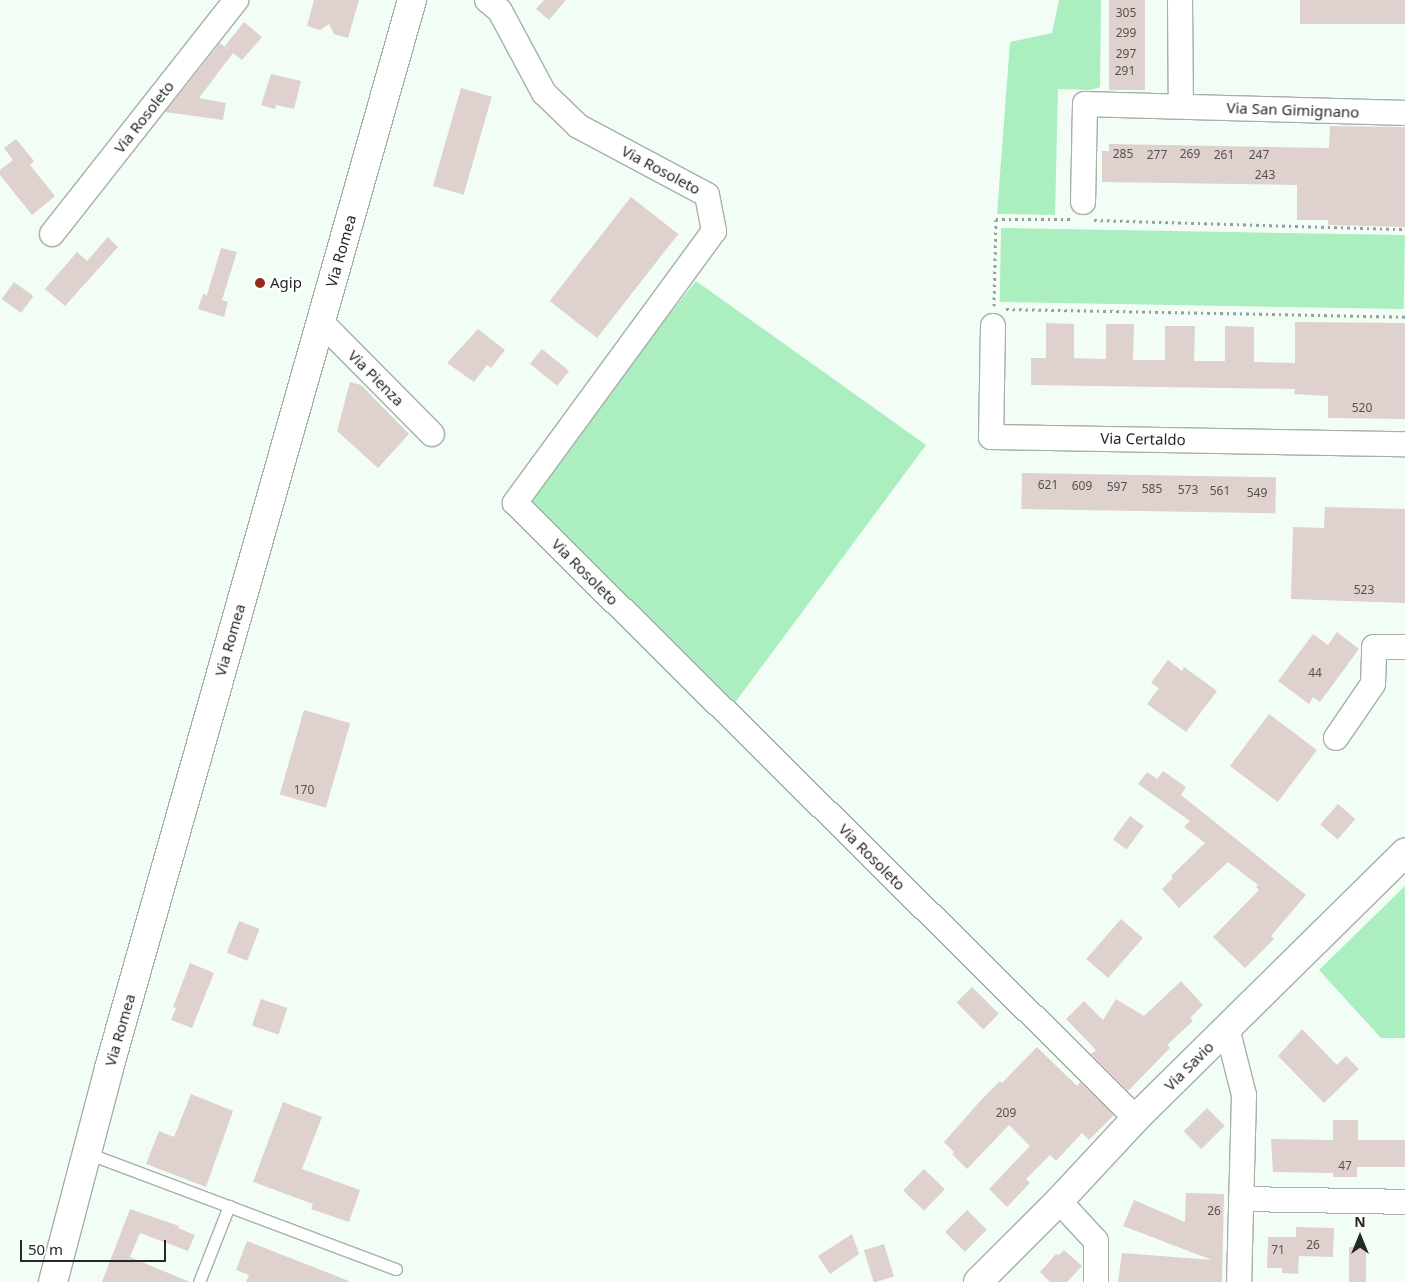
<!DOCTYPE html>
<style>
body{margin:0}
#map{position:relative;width:1405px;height:1282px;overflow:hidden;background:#f2fef5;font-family:"Noto Sans",sans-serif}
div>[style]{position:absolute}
.green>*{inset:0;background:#abeebf;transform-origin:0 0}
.building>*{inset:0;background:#dfd1ce;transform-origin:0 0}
.path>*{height:3px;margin-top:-1.5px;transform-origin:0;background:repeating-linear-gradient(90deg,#979f99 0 2.5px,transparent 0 6.5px)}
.roads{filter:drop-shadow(1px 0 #a6b0a9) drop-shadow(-1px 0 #a6b0a9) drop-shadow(0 1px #a6b0a9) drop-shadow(0 -1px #a6b0a9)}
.service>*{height:11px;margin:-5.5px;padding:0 5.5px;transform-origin:5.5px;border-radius:5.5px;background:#fff}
.minor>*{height:24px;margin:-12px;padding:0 12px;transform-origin:12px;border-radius:12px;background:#fff}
.tertiary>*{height:28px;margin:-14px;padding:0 14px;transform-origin:14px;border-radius:14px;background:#fff}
.secondary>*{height:28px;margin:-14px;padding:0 14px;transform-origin:14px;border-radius:14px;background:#fff}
.dots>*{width:14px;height:14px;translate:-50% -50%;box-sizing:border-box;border:2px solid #fff;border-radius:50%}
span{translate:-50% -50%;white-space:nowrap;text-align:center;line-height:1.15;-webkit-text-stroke:4px #fff;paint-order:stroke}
.number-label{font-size:12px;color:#545350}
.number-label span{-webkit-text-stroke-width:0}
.street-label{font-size:15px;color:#252926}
.poi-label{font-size:15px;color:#252926}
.left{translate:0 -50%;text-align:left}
.north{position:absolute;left:1335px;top:1212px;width:50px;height:50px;-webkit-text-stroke:4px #fff;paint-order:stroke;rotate:0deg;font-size:14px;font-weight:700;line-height:20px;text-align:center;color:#252926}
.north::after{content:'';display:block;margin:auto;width:18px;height:22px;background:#252926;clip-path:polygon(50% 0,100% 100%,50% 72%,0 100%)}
.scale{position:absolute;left:20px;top:1240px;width:146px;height:22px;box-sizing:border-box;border:2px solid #252926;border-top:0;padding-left:6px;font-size:15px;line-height:18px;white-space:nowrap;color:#252926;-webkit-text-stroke:4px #fff;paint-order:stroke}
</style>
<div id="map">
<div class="green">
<div style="clip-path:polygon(1059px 0,1101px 0,1100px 87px,1091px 90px,1058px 89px,1055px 215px,997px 214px,1010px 42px,1052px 33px)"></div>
<div style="left:1001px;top:228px;width:404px;height:74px;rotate:1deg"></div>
<div style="clip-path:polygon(696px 281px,926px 445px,734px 704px,533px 511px,532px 486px)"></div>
<div style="clip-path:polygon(1405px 886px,1405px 1038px,1381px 1038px,1319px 970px)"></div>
</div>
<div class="building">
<div style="clip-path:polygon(314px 0,359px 0,348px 38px,334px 34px,329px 24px,320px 30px,307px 26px)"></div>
<div style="clip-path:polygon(544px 0,566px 0,549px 20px,536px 9px)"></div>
<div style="left:1109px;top:0;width:36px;height:90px"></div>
<div style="left:1300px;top:0;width:105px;height:24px"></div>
<div style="clip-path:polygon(244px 22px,262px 37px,242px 60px,233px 53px,199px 98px,226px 103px,223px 120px,165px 112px,220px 43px,229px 50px,225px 46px)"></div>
<div style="clip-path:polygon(271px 74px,301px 81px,294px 109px,276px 105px,275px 109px,261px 105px)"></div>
<div style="left:461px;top:88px;width:32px;height:102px;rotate:16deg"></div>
<div style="clip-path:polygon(1330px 126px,1405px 127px,1405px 227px,1328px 225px,1328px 220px,1297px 220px,1297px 185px,1102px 182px,1102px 151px,1109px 151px,1109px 144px,1329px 148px)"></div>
<div style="clip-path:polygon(16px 139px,34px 161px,30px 165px,55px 196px,32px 215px,0 175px,0 170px,13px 160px,4px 148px)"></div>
<div style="left:631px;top:197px;width:60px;height:132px;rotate:38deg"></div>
<div style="clip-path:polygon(108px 237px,118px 247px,65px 306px,45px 289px,77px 252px,87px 261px)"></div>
<div style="clip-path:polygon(221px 248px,237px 252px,222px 300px,228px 302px,224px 317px,198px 309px,203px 294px,207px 295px)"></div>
<div style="left:14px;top:282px;width:24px;height:21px;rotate:36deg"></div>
<div style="clip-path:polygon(1295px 322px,1405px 323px,1405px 419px,1328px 418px,1328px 396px,1294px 394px,1295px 389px,1031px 385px,1031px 358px,1046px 358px,1046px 323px,1074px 324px,1074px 358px,1106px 359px,1106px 324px,1134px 324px,1133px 360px,1165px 360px,1165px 326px,1195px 326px,1194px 361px,1225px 361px,1225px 326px,1254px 327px,1254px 362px,1295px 363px)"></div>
<div style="clip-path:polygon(478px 329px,505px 350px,491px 368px,487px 365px,474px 382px,447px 363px)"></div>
<div style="left:542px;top:349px;width:35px;height:19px;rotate:39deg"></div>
<div style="clip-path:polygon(350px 382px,361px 385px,409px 434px,378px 468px,337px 431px)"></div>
<div style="left:1022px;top:473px;width:254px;height:36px;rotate:1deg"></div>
<div style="clip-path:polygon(1325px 507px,1405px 509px,1405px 603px,1291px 599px,1293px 527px,1324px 528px)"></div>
<div style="clip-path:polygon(1337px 632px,1359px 649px,1320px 702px,1313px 697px,1309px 704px,1278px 681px,1313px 634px,1328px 645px)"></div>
<div style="clip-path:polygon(1168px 660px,1182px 671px,1184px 667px,1217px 691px,1186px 732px,1147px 704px,1159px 688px,1151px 683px)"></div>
<div style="left:304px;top:710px;width:48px;height:88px;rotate:16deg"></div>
<div style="left:1269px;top:714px;width:60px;height:65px;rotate:37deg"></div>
<div style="clip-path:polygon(1163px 771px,1186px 787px,1181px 795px,1306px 895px,1271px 936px,1274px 939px,1245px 968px,1213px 937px,1259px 890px,1256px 887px,1258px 885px,1228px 862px,1179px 908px,1162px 889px,1173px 878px,1171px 876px,1205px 843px,1184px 827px,1190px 821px,1138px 784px,1147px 772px,1157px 779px)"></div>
<div style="left:1338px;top:804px;width:23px;height:27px;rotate:41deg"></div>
<div style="left:1130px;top:816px;width:17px;height:29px;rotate:36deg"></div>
<div style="left:1121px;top:919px;width:29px;height:53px;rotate:41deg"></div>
<div style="left:239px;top:921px;width:22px;height:34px;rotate:21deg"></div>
<div style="clip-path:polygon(190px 963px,214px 973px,192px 1028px,171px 1020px,176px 1008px,173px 1007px)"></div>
<div style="clip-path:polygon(1181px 981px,1203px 1005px,1190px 1018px,1193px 1021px,1167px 1045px,1170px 1048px,1128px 1091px,1091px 1054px,1096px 1050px,1066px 1019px,1084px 1001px,1103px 1020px,1116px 999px,1144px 1016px)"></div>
<div style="left:972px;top:987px;width:38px;height:22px;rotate:45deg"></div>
<div style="left:261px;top:999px;width:28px;height:28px;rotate:19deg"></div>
<div style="clip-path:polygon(1302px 1029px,1337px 1065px,1346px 1056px,1359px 1069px,1324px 1103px,1278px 1056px)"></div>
<div style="clip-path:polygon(1037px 1047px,1077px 1086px,1080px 1082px,1114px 1115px,1089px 1140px,1082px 1133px,1056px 1161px,1050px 1155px,1026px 1179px,1030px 1183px,1007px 1207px,989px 1189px,1030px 1146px,1009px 1125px,967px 1169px,952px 1154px,954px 1152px,944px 1142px,982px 1099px,1000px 1081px,1002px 1083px)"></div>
<div style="clip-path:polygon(191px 1094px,233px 1111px,206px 1187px,146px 1164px,159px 1131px,174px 1137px)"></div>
<div style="clip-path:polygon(283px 1102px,322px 1117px,302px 1169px,360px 1190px,349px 1222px,311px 1209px,313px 1204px,253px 1182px)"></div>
<div style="left:1207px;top:1108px;width:25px;height:33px;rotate:45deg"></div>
<div style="clip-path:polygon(1333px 1120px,1358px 1120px,1358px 1140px,1405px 1140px,1405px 1167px,1357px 1167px,1357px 1177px,1333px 1177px,1333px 1173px,1273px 1172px,1271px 1139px,1333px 1140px)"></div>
<div style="left:924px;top:1169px;width:29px;height:30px;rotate:44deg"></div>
<div style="clip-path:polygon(1186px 1193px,1224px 1194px,1222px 1282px,1118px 1282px,1122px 1253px,1212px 1260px,1123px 1226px,1134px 1200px,1185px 1222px)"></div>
<div style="clip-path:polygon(130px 1209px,179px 1226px,178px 1228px,195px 1235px,188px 1251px,140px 1233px,130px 1257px,190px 1282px,102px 1282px)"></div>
<div style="left:967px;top:1210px;width:28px;height:31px;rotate:45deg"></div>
<div style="clip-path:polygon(1296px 1227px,1334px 1228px,1333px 1257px,1299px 1256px,1298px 1274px,1282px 1273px,1282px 1268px,1267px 1268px,1268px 1237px,1296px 1237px)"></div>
<div style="clip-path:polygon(852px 1234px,859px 1254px,830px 1274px,818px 1256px)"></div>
<div style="clip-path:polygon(247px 1241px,349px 1281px,348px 1282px,246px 1282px,249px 1275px,236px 1270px)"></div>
<div style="left:884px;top:1244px;width:34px;height:21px;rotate:73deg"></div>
<div style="left:1349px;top:1247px;width:17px;height:35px"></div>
<div style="clip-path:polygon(1064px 1250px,1082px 1266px,1067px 1282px,1050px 1282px,1040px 1272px,1056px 1254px,1059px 1255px)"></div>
</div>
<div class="path">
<div style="left:1094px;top:220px;width:311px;rotate:1.7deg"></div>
<div style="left:994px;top:306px;width:87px;rotate:-88.7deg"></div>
<div style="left:996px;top:219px;width:74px"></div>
<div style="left:1006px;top:309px;width:399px;rotate:1.1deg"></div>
</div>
<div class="roads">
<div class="service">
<div style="left:87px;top:1153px;width:330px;rotate:20.6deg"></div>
<div style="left:199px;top:1282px;width:82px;rotate:-68.5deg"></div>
</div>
<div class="minor">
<div style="left:487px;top:0;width:17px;rotate:40deg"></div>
<div style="left:500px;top:11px;width:93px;rotate:61.8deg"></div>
<div style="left:544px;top:93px;width:47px;rotate:44.1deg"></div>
<div style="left:578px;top:126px;width:146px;rotate:28.1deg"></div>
<div style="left:707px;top:195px;width:37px;rotate:79deg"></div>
<div style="left:714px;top:231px;width:337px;rotate:126.2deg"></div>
<div style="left:515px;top:503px;width:874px;rotate:44.72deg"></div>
<div style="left:1180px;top:0;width:106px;rotate:89.5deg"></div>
<div style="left:1083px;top:202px;width:98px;rotate:-88.8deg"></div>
<div style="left:1085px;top:104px;width:320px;rotate:1.6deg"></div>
<div style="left:52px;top:234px;width:298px;rotate:-51.8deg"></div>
<div style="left:320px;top:321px;width:159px;rotate:45.3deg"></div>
<div style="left:993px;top:326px;width:111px;rotate:91deg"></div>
<div style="left:991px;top:437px;width:414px;rotate:1deg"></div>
<div style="left:1336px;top:738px;width:65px;rotate:-55.6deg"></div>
<div style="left:1373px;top:684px;width:37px;rotate:-88deg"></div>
<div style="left:1374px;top:647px;width:31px"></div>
<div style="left:1227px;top:1028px;width:69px;rotate:75.8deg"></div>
<div style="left:1244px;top:1095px;width:187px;rotate:91.5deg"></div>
<div style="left:1241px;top:1199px;width:164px;rotate:1deg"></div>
<div style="left:1059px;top:1201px;width:54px;rotate:47.2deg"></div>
<div style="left:1096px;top:1241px;width:41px;rotate:90deg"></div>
</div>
<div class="tertiary">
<div style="left:978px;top:1282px;width:115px;rotate:-45deg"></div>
<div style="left:1059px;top:1201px;width:113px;rotate:-47.1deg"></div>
<div style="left:1136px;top:1118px;width:378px;rotate:-44.6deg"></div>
</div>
<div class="secondary">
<div style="left:53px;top:1282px;width:221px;rotate:-75.3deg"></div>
<div style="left:109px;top:1068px;width:1110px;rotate:-74.16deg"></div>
</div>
</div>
<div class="dots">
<div style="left:260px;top:283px;background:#952c17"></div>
</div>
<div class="number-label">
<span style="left:1126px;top:13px">305</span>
<span style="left:1126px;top:33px">299</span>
<span style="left:1126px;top:54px">297</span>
<span style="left:1125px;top:71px">291</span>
<span style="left:1123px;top:154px">285</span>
<span style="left:1190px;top:154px">269</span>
<span style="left:1157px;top:155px">277</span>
<span style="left:1224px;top:155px">261</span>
<span style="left:1259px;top:155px">247</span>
<span style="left:1265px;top:175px">243</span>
<span style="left:1362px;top:408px">520</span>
<span style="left:1048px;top:485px">621</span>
<span style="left:1082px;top:486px">609</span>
<span style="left:1117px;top:487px">597</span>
<span style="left:1152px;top:489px">585</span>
<span style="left:1188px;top:490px">573</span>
<span style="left:1220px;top:491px">561</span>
<span style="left:1257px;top:493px">549</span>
<span style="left:1364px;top:590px">523</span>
<span style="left:1315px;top:673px">44</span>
<span style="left:304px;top:790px">170</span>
<span style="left:1006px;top:1113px">209</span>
<span style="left:1345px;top:1166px">47</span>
<span style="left:1214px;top:1211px">26</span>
<span style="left:1313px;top:1245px">26</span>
<span style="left:1278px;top:1250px">71</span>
</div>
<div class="street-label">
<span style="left:1293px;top:110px;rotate:2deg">Via San Gimignano</span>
<span style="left:144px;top:117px;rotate:-52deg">Via Rosoleto</span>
<span style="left:661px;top:170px;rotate:28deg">Via Rosoleto</span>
<span style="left:341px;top:251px;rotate:-74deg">Via Romea</span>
<span style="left:376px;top:378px;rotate:45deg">Via Pienza</span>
<span style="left:1143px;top:439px;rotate:1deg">Via Certaldo</span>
<span style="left:585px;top:572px;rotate:45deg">Via Rosoleto</span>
<span style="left:230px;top:640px;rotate:-74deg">Via Romea</span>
<span style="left:872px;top:857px;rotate:45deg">Via Rosoleto</span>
<span style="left:120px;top:1030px;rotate:-74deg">Via Romea</span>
<span style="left:1189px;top:1066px;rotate:-45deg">Via Savio</span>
</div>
<div class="poi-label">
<span class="left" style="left:270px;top:283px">Agip</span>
</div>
<div class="north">N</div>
<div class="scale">50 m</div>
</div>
